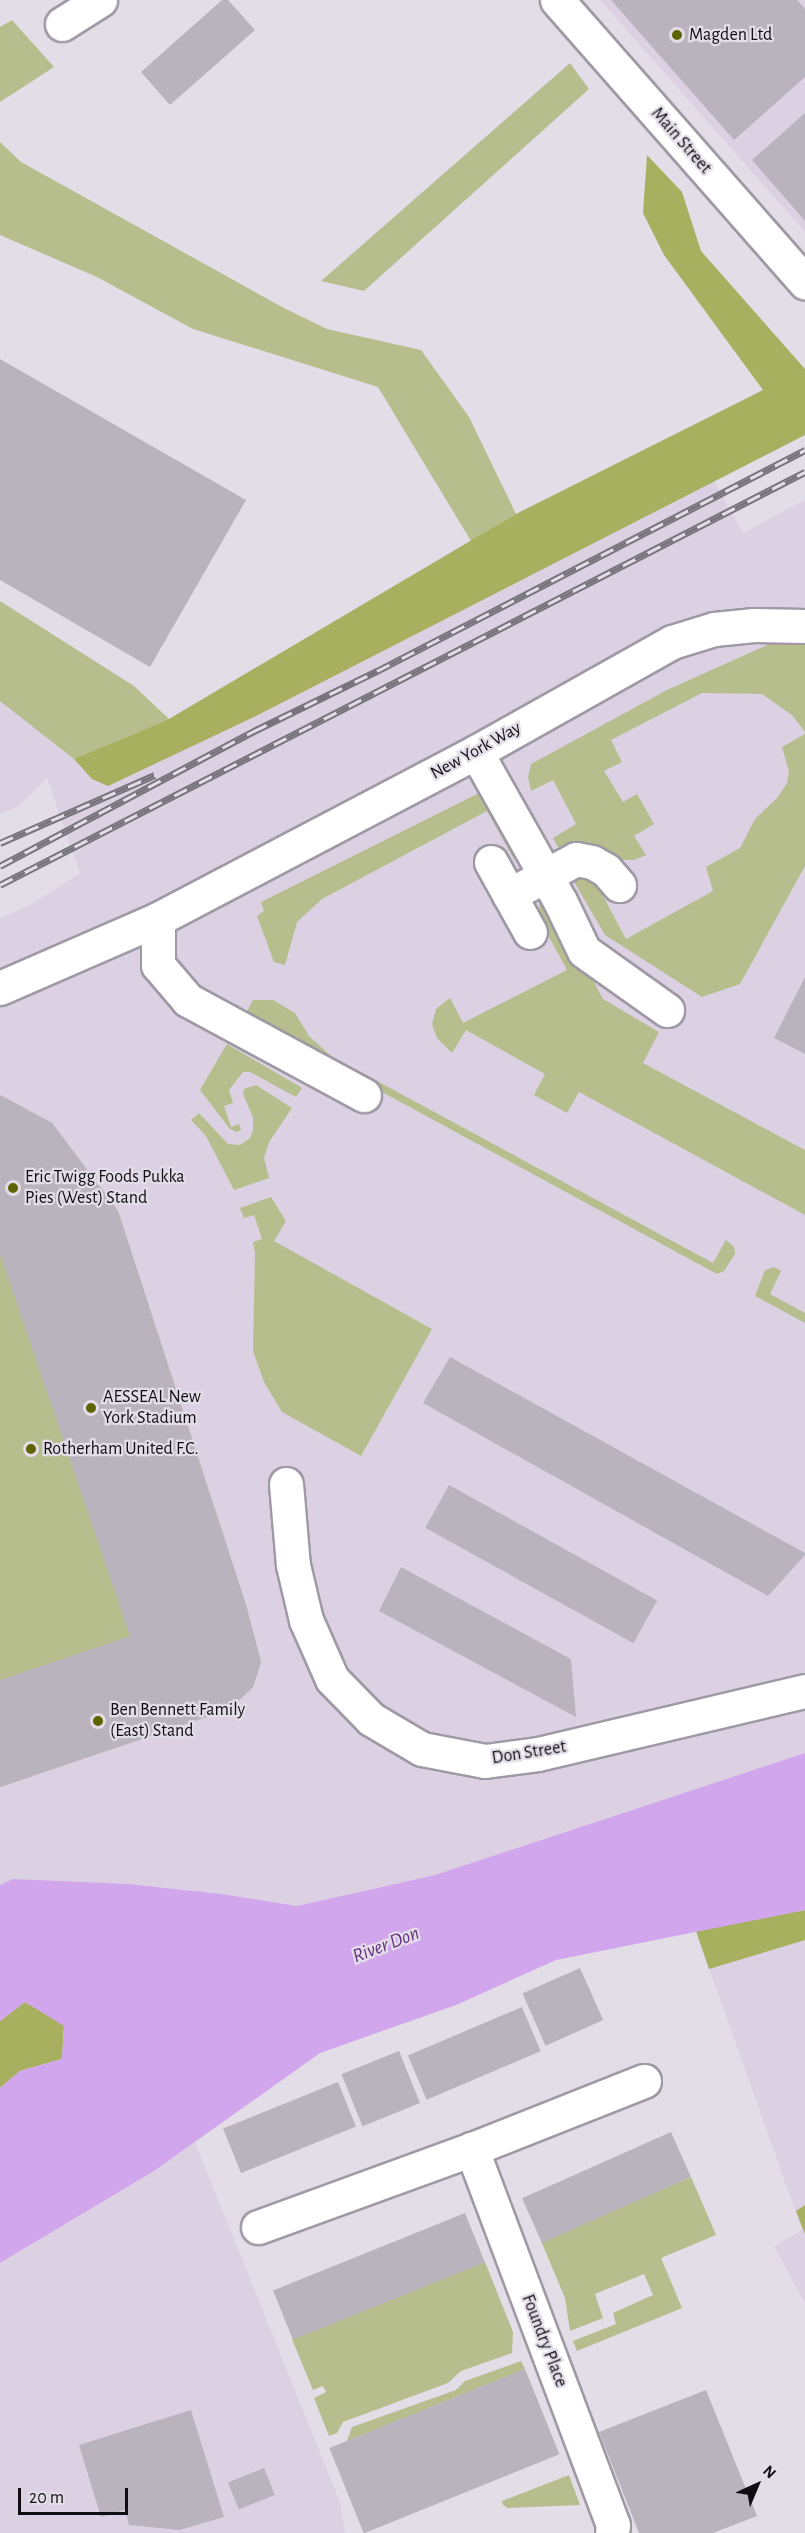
<!DOCTYPE html>
<style>
body{margin:0}
#map{position:relative;width:805px;height:2533px;overflow:hidden;background:#e3dde8;font-family:"Alegreya Sans",sans-serif}
div>[style]{position:absolute}
.built>*{inset:0;background:#dbd1e3}
.green>*{inset:0;background:#b7be8d}
.forest>*{inset:0;background:#a7b05e}
.water>*{inset:0;background:#d1a6ec}
.building>*{inset:0;background:#b9b3be;transform-origin:0 0}
.roads{filter:drop-shadow(2px 0 #9f99a4) drop-shadow(-2px 0 #9f99a4) drop-shadow(0 2px #9f99a4) drop-shadow(0 -2px #9f99a4)}
.minor>*{height:33px;margin:-16.5px;padding:0 16.5px;transform-origin:16.5px;border-radius:16.5px;background:#fff}
.rail>*{height:7px;margin-top:-3.5px;transform-origin:0;background:repeating-linear-gradient(90deg,#e3dde8 0 14px,#78747c 0 28px);box-sizing:border-box;border-block:2px solid #78747c}
.dots>*{width:16px;height:16px;translate:-50% -50%;box-sizing:border-box;border:3px solid #e3dde8;border-radius:50%}
span{translate:-50% -50%;white-space:nowrap;text-align:center;line-height:1.15;-webkit-text-stroke:4.5px #e3dde8;paint-order:stroke}
.poi-label{font-size:18px;color:#100e12}
.left{translate:0 -50%;text-align:left}
.street-label{font-size:18px;color:#100e12}
.water-label{font-size:20px;color:#653082;font-style:italic}
.north{position:absolute;left:727px;top:2455px;width:60px;height:60px;-webkit-text-stroke:4px #e3dde8;paint-order:stroke;rotate:44deg;font-size:16px;font-weight:700;line-height:24px;text-align:center;color:#100e12}
.north::after{content:'';display:block;margin:auto;width:21px;height:27px;background:#100e12;clip-path:polygon(50% 0,100% 100%,50% 72%,0 100%)}
.scale{position:absolute;left:18px;top:2488px;width:110px;height:27px;box-sizing:border-box;border:3px solid #100e12;border-top:0;padding-left:8px;font-size:18px;line-height:21px;white-space:nowrap;color:#100e12;-webkit-text-stroke:4px #e3dde8;paint-order:stroke}
</style>
<div id="map">
<div class="built">
<div style="clip-path:polygon(600px 0,805px 0,805px 232px)"></div>
<div style="clip-path:polygon(685px 429px,743px 533px,805px 500px,805px 1753px,435px 1875px,297px 1906px,221px 1894px,13px 1879px,0 1885px,0 919px,32px 904px,80px 873px,47px 778px,18px 807px,0 814px,0 623px,169px 719px,516px 514px)"></div>
<div style="clip-path:polygon(805px 1910px,805px 2303px,774px 2246px,802px 2230px,696px 1931px)"></div>
<div style="clip-path:polygon(195px 2142px,340px 2502px,345px 2533px,0 2533px,0 2263px,154px 2171px)"></div>
</div>
<div class="green">
<div style="clip-path:polygon(12px 20px,54px 67px,0 102px,0 27px)"></div>
<div style="clip-path:polygon(570px 63px,589px 89px,364px 291px,321px 281px)"></div>
<div style="clip-path:polygon(0 142px,21px 162px,282px 307px,327px 329px,421px 350px,469px 417px,516px 514px,471px 541px,378px 387px,193px 329px,97px 277px,0 235px)"></div>
<div style="clip-path:polygon(0 601px,134px 686px,169px 719px,74px 759px,0 701px)"></div>
<div style="clip-path:polygon(774px 642px,805px 645px,805px 732px,792px 715px,762px 694px,702px 693px,611px 740px,622px 762px,604px 771px,623px 802px,637px 794px,654px 824px,634px 836px,646px 855px,634px 860px,617px 860px,599px 848px,581px 842px,558px 847px,553px 838px,576px 824px,553px 780px,531px 791px,528px 777px,531px 764px,667px 690px)"></div>
<div style="clip-path:polygon(805px 734px,805px 866px,740px 984px,702px 997px,605px 935px,573px 880px,584px 876px,595px 881px,626px 939px,713px 891px,706px 867px,740px 848px,755px 819px,777px 798px,787px 783px,789px 771px,782px 747px)"></div>
<div style="clip-path:polygon(487px 789px,525px 867px,514px 859px,487px 811px,322px 899px,297px 922px,285px 965px,274px 962px,257px 916px,264px 911px,261px 902px)"></div>
<div style="clip-path:polygon(548px 895px,603px 999px,659px 1032px,643px 1063px,805px 1150px,805px 1215px,579px 1092px,567px 1113px,534px 1095px,545px 1074px,466px 1030px,452px 1053px,437px 1038px,432px 1024px,436px 1009px,450px 998px,463px 1023px,567px 970px,542px 924px,539px 905px)"></div>
<div style="clip-path:polygon(253px 1000px,273px 1000px,295px 1013px,309px 1036px,331px 1056px,713px 1263px,726px 1240px,734px 1247px,735px 1254px,724px 1271px,717px 1274px,244px 1017px)"></div>
<div style="clip-path:polygon(227px 1044px,302px 1088px,296px 1097px,250px 1072px,243px 1072px,229px 1090px,233px 1103px,224px 1106px,231px 1127px,239px 1124px,241px 1130px,237px 1132px,230px 1129px,200px 1090px)"></div>
<div style="clip-path:polygon(256px 1085px,292px 1108px,269px 1142px,264px 1158px,269px 1178px,234px 1190px,206px 1136px,191px 1120px,199px 1113px,228px 1144px,240px 1145px,250px 1138px,253px 1131px,253px 1117px,243px 1094px,244px 1089px)"></div>
<div style="clip-path:polygon(0 1095px,52px 1123px,118px 1211px,246px 1605px,261px 1662px,253px 1687px,230px 1709px,0 1787px)"></div>
<div style="clip-path:polygon(271px 1197px,286px 1221px,274px 1241px,432px 1329px,361px 1456px,282px 1412px,264px 1382px,253px 1351px,255px 1253px,253px 1242px,262px 1239px,254px 1215px,244px 1218px,240px 1208px)"></div>
<div style="clip-path:polygon(774px 1267px,781px 1271px,770px 1294px,805px 1313px,805px 1323px,755px 1296px,765px 1270px)"></div>
<div style="clip-path:polygon(691px 2177px,716px 2235px,661px 2258px,682px 2308px,577px 2351px,573px 2341px,616px 2324px,613px 2313px,653px 2295px,644px 2274px,595px 2294px,603px 2318px,570px 2331px,565px 2298px,541px 2241px)"></div>
<div style="clip-path:polygon(485px 2262px,513px 2332px,512px 2353px,461px 2371px,448px 2383px,343px 2422px,337px 2433px,329px 2436px,314px 2398px,326px 2392px,323px 2386px,313px 2390px,292px 2339px)"></div>
<div style="clip-path:polygon(521px 2361px,525px 2369px,347px 2441px,352px 2427px,456px 2390px,465px 2381px)"></div>
<div style="clip-path:polygon(569px 2475px,580px 2505px,508px 2508px,503px 2505px,502px 2501px)"></div>
</div>
<div class="forest">
<div style="clip-path:polygon(647px 155px,682px 192px,701px 251px,805px 369px,805px 435px,254px 717px,108px 786px,92px 779px,74px 759px,169px 719px,516px 514px,763px 390px,664px 255px,643px 213px)"></div>
<div style="clip-path:polygon(805px 1910px,805px 1940px,709px 1969px,696px 1931px)"></div>
<div style="clip-path:polygon(25px 2002px,64px 2025px,62px 2059px,20px 2071px,0 2088px,0 2021px)"></div>
<div style="clip-path:polygon(805px 2205px,805px 2234px,796px 2211px)"></div>
</div>
<div class="water">
<div style="clip-path:polygon(805px 1753px,805px 1910px,556px 1960px,456px 2005px,320px 2053px,154px 2171px,0 2263px,0 2088px,20px 2071px,62px 2059px,64px 2026px,25px 2002px,0 2021px,0 1885px,13px 1879px,128px 1884px,221px 1894px,297px 1906px,435px 1875px)"></div>
</div>
<div class="building">
<div style="clip-path:polygon(222px 0,228px 0,255px 30px,170px 105px,141px 72px)"></div>
<div style="clip-path:polygon(611px 0,797px 0,805px 9px,805px 77px,734px 140px)"></div>
<div style="clip-path:polygon(805px 113px,805px 221px,752px 160px)"></div>
<div style="clip-path:polygon(0 359px,246px 500px,150px 667px,0 580px)"></div>
<div style="clip-path:polygon(805px 977px,805px 1054px,774px 1038px)"></div>
<div style="clip-path:polygon(0 1095px,52px 1123px,118px 1211px,246px 1605px,261px 1662px,253px 1687px,230px 1709px,0 1787px,0 1680px,130px 1636px,0 1254px)"></div>
<div style="clip-path:polygon(450px 1357px,805px 1553px,805px 1555px,768px 1596px,423px 1403px)"></div>
<div style="left:449px;top:1485px;width:238px;height:49px;rotate:29deg"></div>
<div style="clip-path:polygon(401px 1567px,571px 1659px,576px 1717px,379px 1611px)"></div>
<div style="left:580px;top:1968px;width:57px;height:63px;rotate:66deg"></div>
<div style="left:522px;top:2007px;width:48px;height:124px;rotate:67deg"></div>
<div style="left:399px;top:2051px;width:56px;height:62px;rotate:68deg"></div>
<div style="left:338px;top:2082px;width:48px;height:124px;rotate:68deg"></div>
<div style="left:671px;top:2132px;width:49px;height:163px;rotate:66deg"></div>
<div style="left:465px;top:2213px;width:53px;height:207px;rotate:68deg"></div>
<div style="left:525px;top:2369px;width:92px;height:211px;rotate:68deg"></div>
<div style="clip-path:polygon(706px 2390px,757px 2516px,713px 2533px,639px 2533px,599px 2432px)"></div>
<div style="clip-path:polygon(191px 2410px,224px 2517px,180px 2530px,129px 2525px,125px 2510px,101px 2517px,79px 2445px)"></div>
<div style="left:264px;top:2468px;width:29px;height:39px;rotate:68deg"></div>
</div>
<div class="roads">
<div class="minor">
<div style="left:557px;top:0;width:376px;rotate:48.7deg"></div>
<div style="left:62px;top:24px;width:45px;rotate:-32.3deg"></div>
<div style="left:476px;top:752px;width:171px;rotate:60.6deg"></div>
<div style="left:560px;top:901px;width:55px;rotate:64.4deg"></div>
<div style="left:584px;top:951px;width:102px;rotate:35.4deg"></div>
<div style="left:491px;top:862px;width:80px;rotate:60.9deg"></div>
<div style="left:509px;top:895px;width:76px;rotate:-28.2deg"></div>
<div style="left:576px;top:859px;width:16px;rotate:11deg"></div>
<div style="left:592px;top:862px;width:16px;rotate:30deg"></div>
<div style="left:606px;top:870px;width:20px;rotate:49deg"></div>
<div style="left:158px;top:919px;width:46px;rotate:90deg"></div>
<div style="left:158px;top:965px;width:46px;rotate:49.4deg"></div>
<div style="left:188px;top:1000px;width:200px;rotate:28.4deg"></div>
<div style="left:0;top:988px;width:172px;rotate:-23.6deg"></div>
<div style="left:158px;top:919px;width:359px;rotate:-27.7deg"></div>
<div style="left:476px;top:752px;width:225px;rotate:-29.3deg"></div>
<div style="left:672px;top:642px;width:44px;rotate:-17.2deg"></div>
<div style="left:714px;top:629px;width:40px;rotate:-5.7deg"></div>
<div style="left:754px;top:625px;width:51px;rotate:1.1deg"></div>
<div style="left:286px;top:1484px;width:81px;rotate:85.1deg"></div>
<div style="left:293px;top:1565px;width:57px;rotate:76.7deg"></div>
<div style="left:306px;top:1620px;width:64px;rotate:66.2deg"></div>
<div style="left:332px;top:1679px;width:56px;rotate:45.7deg"></div>
<div style="left:371px;top:1719px;width:59px;rotate:30.5deg"></div>
<div style="left:422px;top:1749px;width:64px;rotate:10.8deg"></div>
<div style="left:485px;top:1761px;width:53px;rotate:-7.5deg"></div>
<div style="left:538px;top:1754px;width:274px;rotate:-13.3deg"></div>
<div style="left:258px;top:2227px;width:228px;rotate:-20deg"></div>
<div style="left:612px;top:2533px;width:8px;rotate:-83deg"></div>
<div style="left:613px;top:2525px;width:402px;rotate:-110.6deg"></div>
<div style="left:472px;top:2149px;width:185px;rotate:-21.6deg"></div>
</div>
</div>
<div class="rail">
<div style="left:0;top:843px;width:169px;rotate:-23.7deg"></div>
<div style="left:0;top:866px;width:288px;rotate:-28deg"></div>
<div style="left:254px;top:731px;width:137px;rotate:-26deg"></div>
<div style="left:377px;top:671px;width:482px;rotate:-27.3deg"></div>
<div style="left:0;top:885px;width:905px;rotate:-27.16deg"></div>
</div>
<div class="dots">
<div style="left:677px;top:35px;background:#5d6300"></div>
<div style="left:13px;top:1188px;background:#5d6300"></div>
<div style="left:91px;top:1408px;background:#5d6300"></div>
<div style="left:31px;top:1449px;background:#5d6300"></div>
<div style="left:98px;top:1721px;background:#5d6300"></div>
</div>
<div class="poi-label">
<span class="left" style="left:689px;top:35px">Magden Ltd</span>
<span class="left" style="left:25px;top:1188px">Eric Twigg Foods Pukka<br>Pies (West) Stand</span>
<span class="left" style="left:103px;top:1408px">AESSEAL New<br>York Stadium</span>
<span class="left" style="left:43px;top:1449px">Rotherham United F.C.</span>
<span class="left" style="left:110px;top:1721px">Ben Bennett Family<br>(East) Stand</span>
</div>
<div class="street-label">
<span style="left:681px;top:141px;rotate:49deg">Main Street</span>
<span style="left:476px;top:751px;rotate:-29deg">New York Way</span>
<span style="left:529px;top:1753px;rotate:-9deg">Don Street</span>
<span style="left:544px;top:2341px;rotate:69deg">Foundry Place</span>
</div>
<div class="water-label">
<span style="left:386px;top:1945px;rotate:-21deg">River Don</span>
</div>
<div class="north">N</div>
<div class="scale">20 m</div>
</div>
